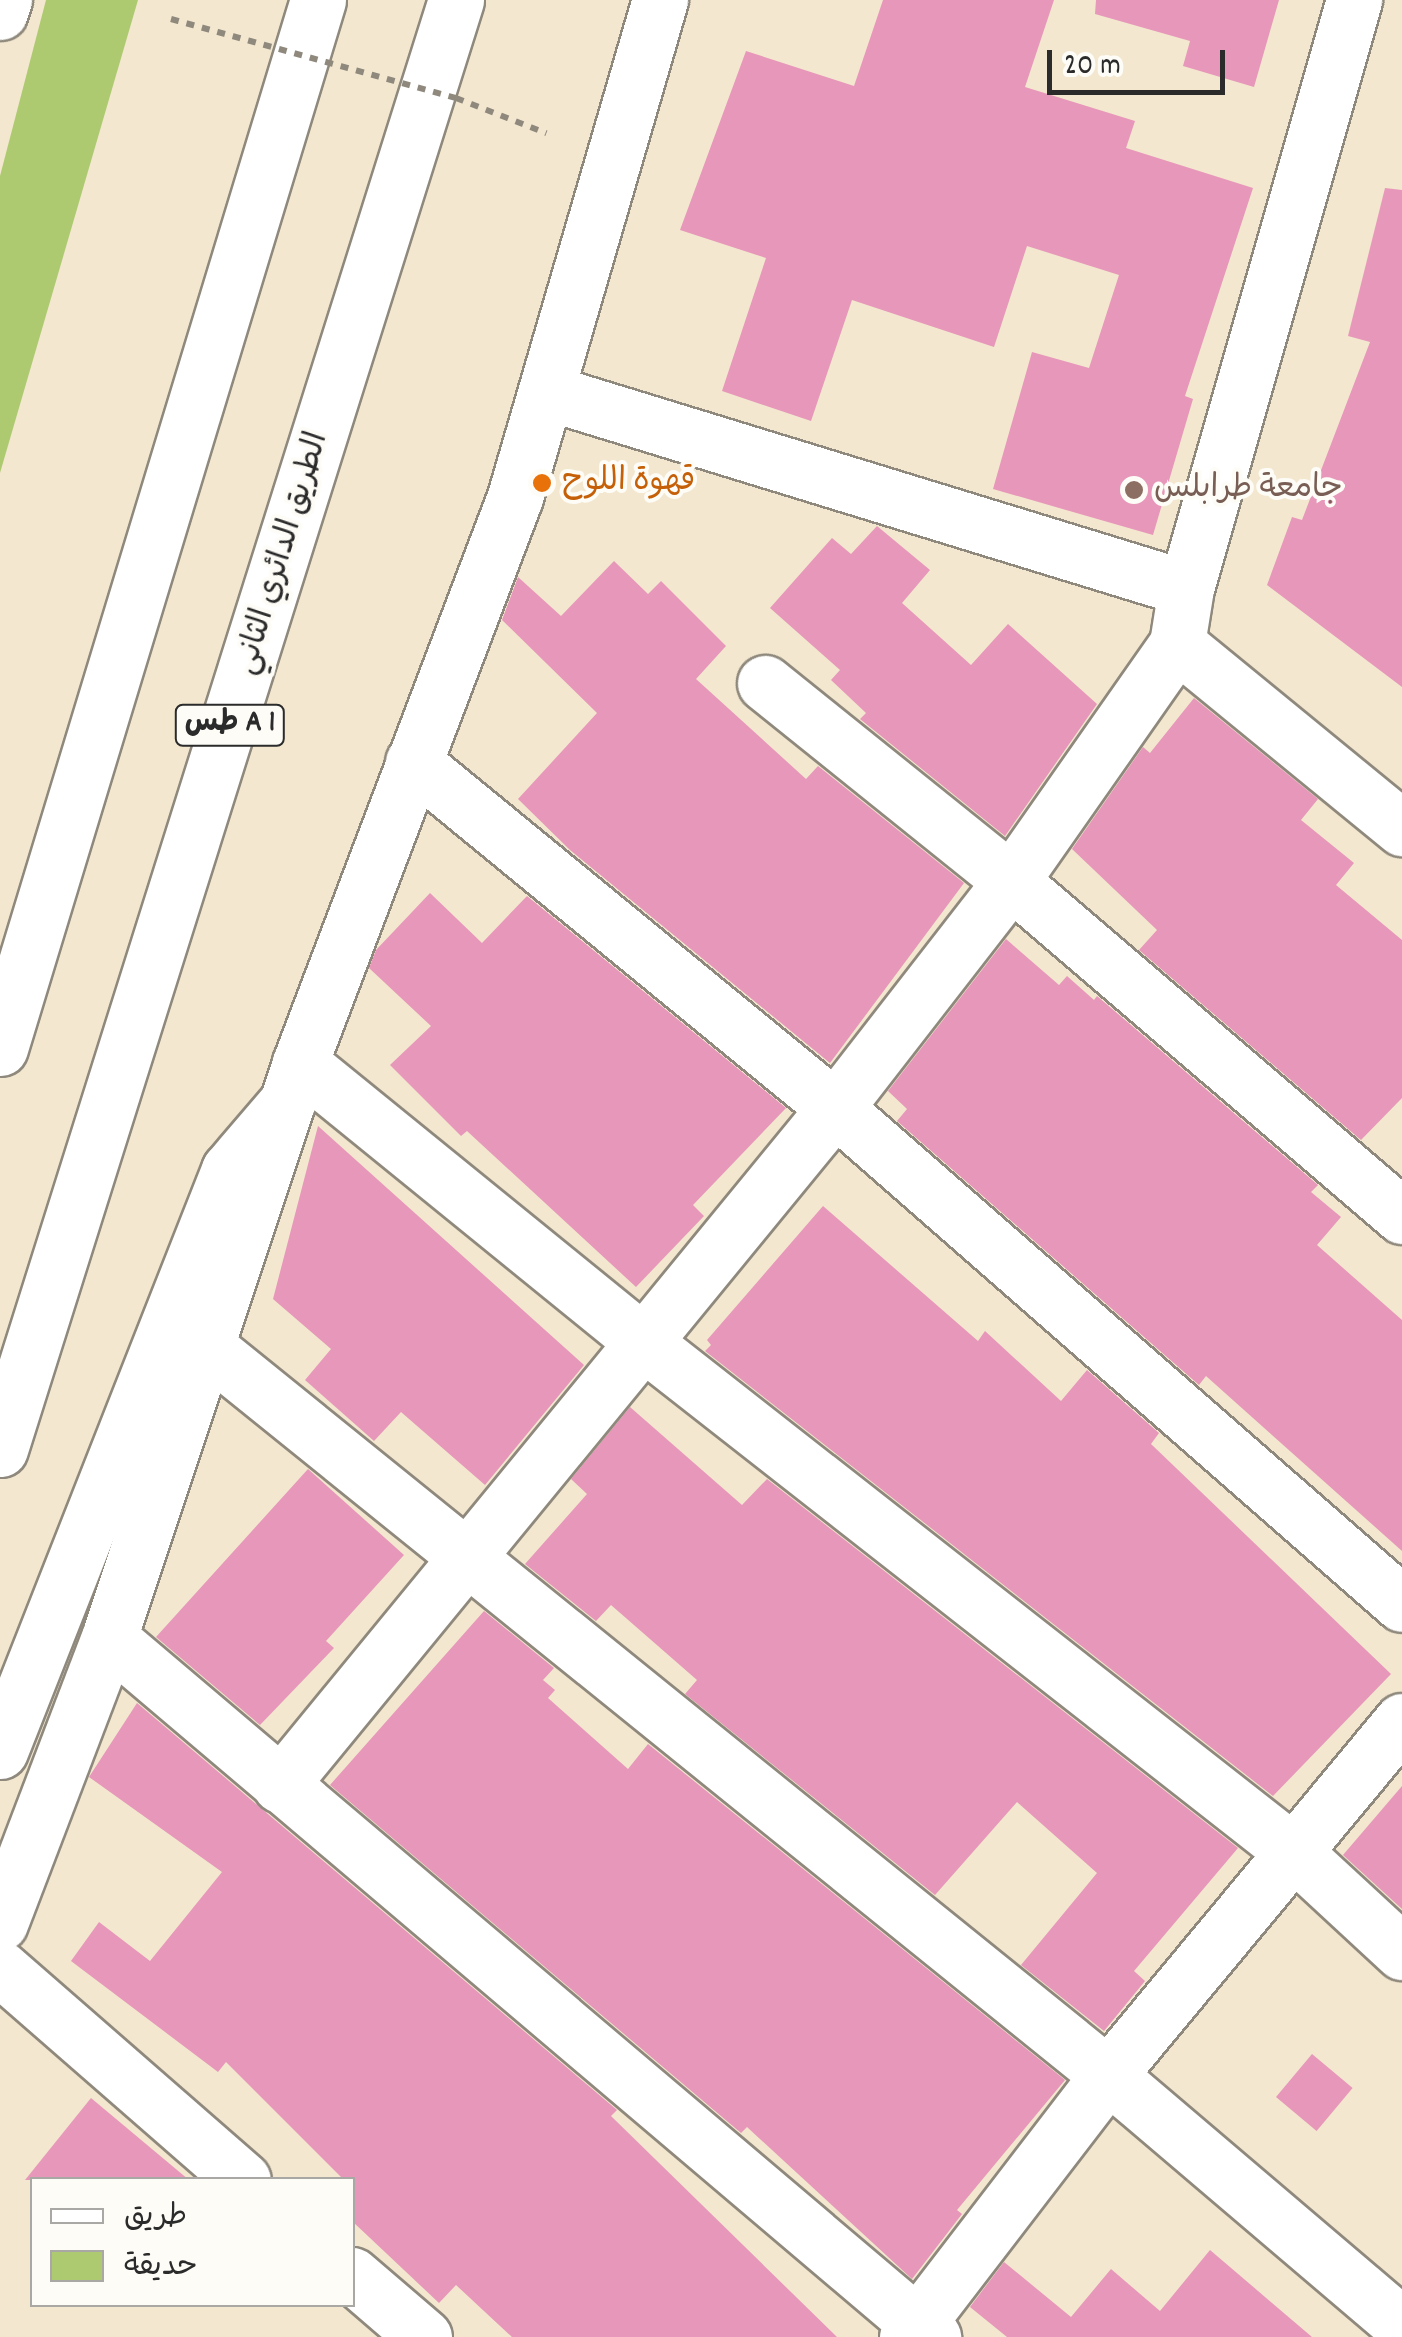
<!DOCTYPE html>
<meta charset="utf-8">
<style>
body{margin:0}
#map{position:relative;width:1402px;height:2337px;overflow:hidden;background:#f3e7cf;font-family:Dekko,"Playpen Sans Arabic",sans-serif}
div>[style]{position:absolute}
.green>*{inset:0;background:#adca71}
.building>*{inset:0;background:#e797b9;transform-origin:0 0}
.roads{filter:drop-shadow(2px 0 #8f897d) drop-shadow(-2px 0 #8f897d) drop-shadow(0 2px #8f897d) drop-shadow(0 -2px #8f897d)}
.minor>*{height:55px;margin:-27.5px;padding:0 27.5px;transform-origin:27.5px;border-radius:27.5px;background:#fff}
.trunk>*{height:55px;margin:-27.5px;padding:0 27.5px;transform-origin:27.5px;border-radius:27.5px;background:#fff}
.path-bridge>*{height:6px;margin-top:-3px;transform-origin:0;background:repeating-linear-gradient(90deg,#8f897d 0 8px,transparent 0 16px)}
.dots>*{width:28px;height:28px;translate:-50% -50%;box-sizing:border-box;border:5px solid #fdfcf7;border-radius:50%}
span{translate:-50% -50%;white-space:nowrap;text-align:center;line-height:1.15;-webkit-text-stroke:8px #fdfcf7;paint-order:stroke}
.shield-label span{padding:2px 8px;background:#fdfcf7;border:2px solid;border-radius:8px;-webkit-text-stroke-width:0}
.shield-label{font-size:30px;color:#2b2b2b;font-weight:700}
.food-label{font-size:32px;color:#c56008}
.left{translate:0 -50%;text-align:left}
.education-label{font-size:32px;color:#785e54}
.street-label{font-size:32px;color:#2b2b2b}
.legend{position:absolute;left:30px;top:2177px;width:325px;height:130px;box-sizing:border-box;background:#fdfcf7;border:2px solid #a9a8a5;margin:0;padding:12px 18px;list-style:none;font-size:30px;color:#2b2b2b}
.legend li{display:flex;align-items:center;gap:20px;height:50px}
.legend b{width:50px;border:2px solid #a9a8a5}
.scale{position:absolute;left:1047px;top:50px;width:178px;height:45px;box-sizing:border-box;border:5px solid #2b2b2b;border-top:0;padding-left:12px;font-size:30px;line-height:35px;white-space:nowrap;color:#2b2b2b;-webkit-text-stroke:8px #fdfcf7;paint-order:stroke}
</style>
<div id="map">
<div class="green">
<div style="clip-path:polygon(46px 0,138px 0,0 473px,0 176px)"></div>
</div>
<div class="building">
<div style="clip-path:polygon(883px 0,1054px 0,1025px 87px,1135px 121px,1126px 148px,1253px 188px,1185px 396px,1193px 399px,1153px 535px,993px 489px,1032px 352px,1089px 368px,1119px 275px,1027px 246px,994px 347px,852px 300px,811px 421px,722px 391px,766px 258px,680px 230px,746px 51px,854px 86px)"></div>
<div style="clip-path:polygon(1096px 0,1279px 0,1254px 87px,1183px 66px,1190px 41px,1095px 14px)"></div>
<div style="clip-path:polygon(1385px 188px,1402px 190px,1402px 687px,1267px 585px,1292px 517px,1302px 520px,1370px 342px,1348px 336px)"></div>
<div style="clip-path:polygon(877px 526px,930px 570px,902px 603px,971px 665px,1008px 624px,1097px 704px,1005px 836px,860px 719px,866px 713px,831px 680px,840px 670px,770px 608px,832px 538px,851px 554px)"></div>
<div style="clip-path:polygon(614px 561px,648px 594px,661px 581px,726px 646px,696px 679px,806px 779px,818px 766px,964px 883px,830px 1063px,570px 850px,518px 799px,597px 713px,502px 620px,518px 577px,561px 616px)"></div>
<div style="clip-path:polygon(1194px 698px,1318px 799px,1301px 820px,1354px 863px,1336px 885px,1402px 940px,1402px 1098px,1361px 1140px,1139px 950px,1157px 930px,1072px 849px,1143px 747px,1150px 753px)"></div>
<div style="clip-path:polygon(430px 893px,482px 943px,527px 896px,786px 1108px,693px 1205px,704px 1216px,636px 1287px,467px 1131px,461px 1136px,390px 1065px,431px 1026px,369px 968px,376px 950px)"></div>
<div style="clip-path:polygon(1006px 939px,1059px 985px,1067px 976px,1094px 1000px,1097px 996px,1318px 1185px,1311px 1192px,1341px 1217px,1317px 1245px,1402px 1320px,1402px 1551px,1206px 1376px,1199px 1385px,897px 1121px,907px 1109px,888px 1091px)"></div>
<div style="clip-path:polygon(318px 1126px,584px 1365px,485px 1485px,401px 1412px,374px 1441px,305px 1380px,331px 1349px,273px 1299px)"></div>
<div style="clip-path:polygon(823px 1206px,978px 1341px,985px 1331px,1061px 1401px,1087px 1370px,1159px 1433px,1151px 1444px,1391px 1674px,1273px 1796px,705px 1351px,711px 1345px,707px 1340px)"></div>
<div style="clip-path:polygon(630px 1407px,742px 1505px,767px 1479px,1238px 1848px,1134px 1971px,1145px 1981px,1104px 2031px,1021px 1965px,1097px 1873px,1017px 1802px,935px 1895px,685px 1694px,697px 1680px,611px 1605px,596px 1621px,525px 1564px,587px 1494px,571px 1479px)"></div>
<div style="clip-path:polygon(308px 1469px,404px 1555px,326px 1641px,334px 1648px,260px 1725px,156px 1637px)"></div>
<div style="clip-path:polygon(484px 1611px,554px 1668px,543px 1680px,555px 1690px,548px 1698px,628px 1769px,648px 1744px,1065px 2080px,957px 2210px,962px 2214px,912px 2279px,747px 2127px,741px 2133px,330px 1785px)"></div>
<div style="clip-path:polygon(137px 1703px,617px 2110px,611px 2116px,837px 2337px,512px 2337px,456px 2285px,439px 2303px,352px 2221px,352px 2180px,344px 2180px,226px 2062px,218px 2072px,71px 1961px,99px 1922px,150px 1961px,222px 1872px,89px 1777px)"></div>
<div style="clip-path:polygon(1402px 1786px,1402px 1909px,1343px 1855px)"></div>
<div style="left:1312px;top:2054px;width:53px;height:56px;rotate:40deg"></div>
<div style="clip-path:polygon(91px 2098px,189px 2180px,25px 2180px)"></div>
<div style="clip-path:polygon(1210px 2250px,1312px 2337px,1007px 2337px,970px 2307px,1004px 2262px,1071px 2317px,1111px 2269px,1160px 2311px)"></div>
</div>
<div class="roads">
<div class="minor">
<div style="left:0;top:12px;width:13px;rotate:-72deg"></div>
<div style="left:547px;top:392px;width:668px;rotate:17.05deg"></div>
<div style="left:1177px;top:644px;width:291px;rotate:39.3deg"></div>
<div style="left:765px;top:683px;width:316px;rotate:38.8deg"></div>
<div style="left:1011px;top:881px;width:515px;rotate:40.59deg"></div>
<div style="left:413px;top:762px;width:546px;rotate:39.35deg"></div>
<div style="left:835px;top:1108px;width:753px;rotate:41.18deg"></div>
<div style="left:300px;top:1063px;width:442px;rotate:39.1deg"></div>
<div style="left:643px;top:1342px;width:828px;rotate:38.09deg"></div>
<div style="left:1295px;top:1853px;width:146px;rotate:42.8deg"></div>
<div style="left:208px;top:1348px;width:1157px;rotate:38.93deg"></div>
<div style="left:1108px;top:2075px;width:386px;rotate:40.4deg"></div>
<div style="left:109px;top:1638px;width:1081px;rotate:40.31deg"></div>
<div style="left:280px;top:1785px;width:875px;rotate:-50.66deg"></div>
<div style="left:835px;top:1108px;width:287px;rotate:-52.2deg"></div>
<div style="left:1011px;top:881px;width:289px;rotate:-55deg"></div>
<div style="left:1177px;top:644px;width:57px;rotate:-80.9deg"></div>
<div style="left:1186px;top:588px;width:612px;rotate:-74.05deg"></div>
<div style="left:0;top:1923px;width:305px;rotate:-69.1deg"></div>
<div style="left:109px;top:1638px;width:606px;rotate:-71.62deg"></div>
<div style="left:300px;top:1063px;width:605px;rotate:-69.2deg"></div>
<div style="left:515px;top:497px;width:518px;rotate:-73.74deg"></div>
<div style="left:0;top:1968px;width:322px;rotate:41.1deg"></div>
<div style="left:352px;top:2275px;width:95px;rotate:40.7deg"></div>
<div style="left:907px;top:2337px;width:330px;rotate:-52.5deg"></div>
<div style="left:1108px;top:2075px;width:460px;rotate:-50.3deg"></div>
</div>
<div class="trunk">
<div style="left:0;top:1048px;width:1095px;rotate:-73.12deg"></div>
<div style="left:0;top:1449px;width:1519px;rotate:-72.53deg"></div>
<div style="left:0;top:1751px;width:625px;rotate:-68.49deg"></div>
<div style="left:229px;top:1170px;width:91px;rotate:-49.5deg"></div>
</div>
</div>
<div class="path-bridge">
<div style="left:171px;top:19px;width:296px;rotate:15.5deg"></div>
<div style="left:456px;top:98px;width:97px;rotate:21.3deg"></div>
</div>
<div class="dots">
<div style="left:542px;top:483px;background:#e8710a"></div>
<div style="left:1134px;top:490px;background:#8d6e63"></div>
</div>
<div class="shield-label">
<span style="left:230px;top:725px">طس A 1</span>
</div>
<div class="food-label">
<span class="left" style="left:562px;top:483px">قهوة اللوح</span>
</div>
<div class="education-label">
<span class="left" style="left:1154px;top:490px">جامعة طرابلس</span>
</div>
<div class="street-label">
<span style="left:284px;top:554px;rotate:-73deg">الطريق الدائري الثاني</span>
</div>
<ul class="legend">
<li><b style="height:12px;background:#fff"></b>طريق</li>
<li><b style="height:28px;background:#adca71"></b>حديقة</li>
</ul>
<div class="scale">20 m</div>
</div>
